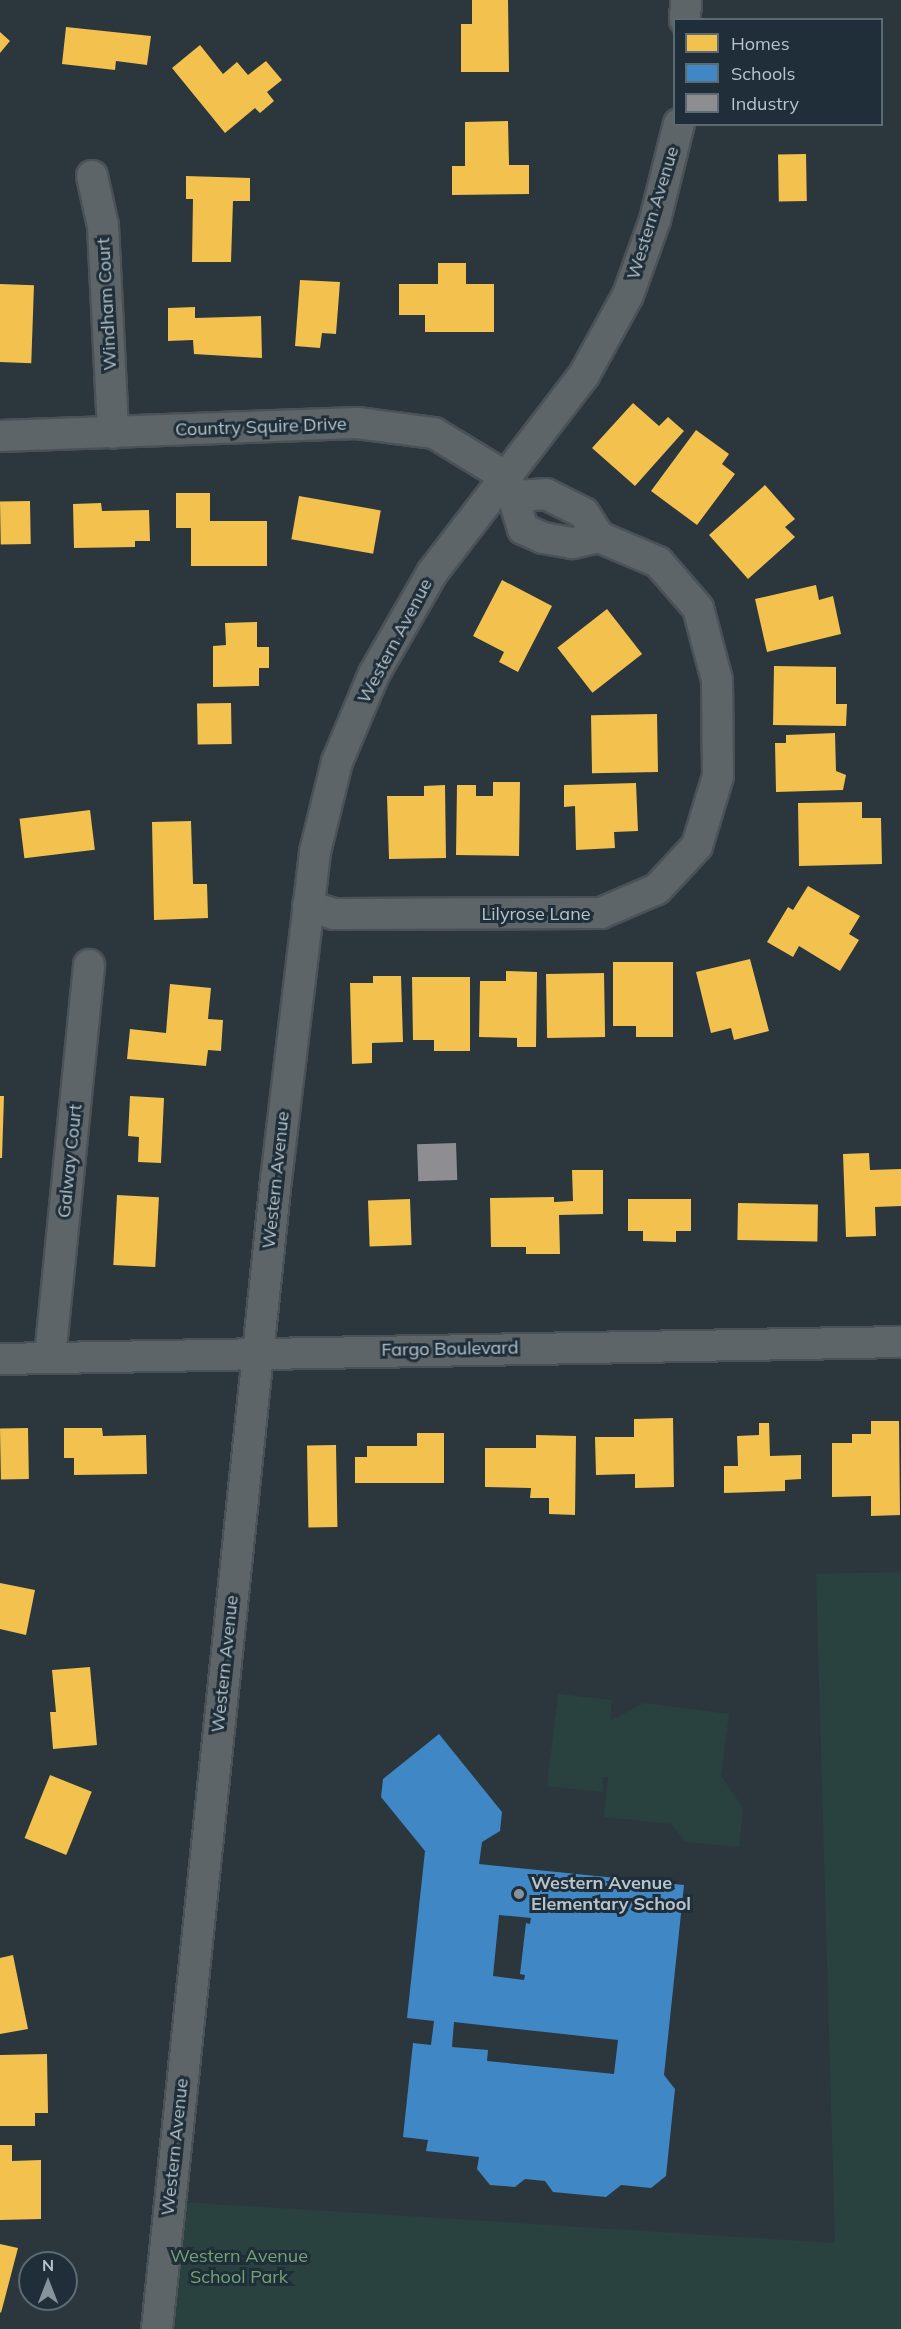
<!DOCTYPE html>
<style>
body{margin:0}
#map{position:relative;width:901px;height:2329px;overflow:hidden;background:#2c373d;font-family:Mulish,sans-serif}
div>[style]{position:absolute}
.green>*{inset:0;background:#294240}
.homes>*{inset:0;background:#f2c14e;transform-origin:0 0}
.schools>*{inset:0;background:#3f88c5}
.industry>*{inset:0;background:#8d8d92;transform-origin:0 0}
.roads{filter:drop-shadow(2px 0 #4b5257) drop-shadow(-2px 0 #4b5257) drop-shadow(0 2px #4b5257) drop-shadow(0 -2px #4b5257)}
.minor>*{height:30px;margin:-15px;padding:0 15px;transform-origin:15px;border-radius:15px;background:#5d6569}
.dots>*{width:16px;height:16px;translate:-50% -50%;box-sizing:border-box;border:3px solid #1f2e38;border-radius:50%}
span{translate:-50% -50%;white-space:nowrap;text-align:center;line-height:1.15;-webkit-text-stroke:6px #1f2e38;paint-order:stroke}
.street-label{font-size:18px;color:#b7c4cc}
.poi-label{font-size:18px;color:#b7c4cc;font-weight:700}
.left{translate:0 -50%;text-align:left}
.park-label{font-size:18px;color:#74a376}
.legend{position:absolute;left:673px;top:18px;width:210px;height:108px;box-sizing:border-box;background:#1f2e38;border:2px solid #5c6a73;margin:0;padding:8px 10px;list-style:none;font-size:18px;color:#b7c4cc}
.legend li{display:flex;align-items:center;gap:12px;height:30px}
.legend b{width:30px;border:2px solid #5c6a73}
.north{position:absolute;left:18px;top:2251px;width:60px;height:60px;box-sizing:border-box;background:#1f2e38;border:2px solid #5c6a73;border-radius:50%;rotate:0deg;font-size:16px;font-weight:700;line-height:24px;text-align:center;color:#b7c4cc}
.north::after{content:'';display:block;margin:auto;width:21px;height:27px;background:#86939a;clip-path:polygon(50% 0,100% 100%,50% 72%,0 100%)}
</style>
<div id="map">
<div class="green">
<div style="clip-path:polygon(901px 1572px,901px 2329px,170px 2329px,182px 2202px,835px 2243px,816px 1574px)"></div>
<div style="clip-path:polygon(558px 1694px,612px 1700px,610px 1721px,644px 1703px,729px 1714px,721px 1776px,743px 1808px,739px 1847px,686px 1842px,671px 1824px,604px 1817px,608px 1777px,603px 1777px,602px 1792px,547px 1786px)"></div>
</div>
<div class="homes">
<div style="clip-path:polygon(472px 0,508px 0,509px 72px,461px 72px,461px 24px,472px 24px)"></div>
<div style="clip-path:polygon(66px 27px,151px 36px,147px 65px,116px 61px,115px 70px,62px 64px)"></div>
<div style="clip-path:polygon(0 32px,10px 41px,0 53px)"></div>
<div style="clip-path:polygon(200px 45px,223px 74px,237px 62px,248px 75px,266px 61px,282px 80px,267px 92px,274px 101px,260px 113px,255px 108px,225px 133px,172px 68px)"></div>
<div style="clip-path:polygon(508px 121px,509px 165px,529px 165px,529px 194px,452px 195px,452px 166px,465px 166px,465px 122px)"></div>
<div style="left:806px;top:154px;width:47px;height:28px;rotate:89deg"></div>
<div style="clip-path:polygon(186px 176px,250px 178px,250px 201px,233px 201px,231px 262px,192px 262px,193px 199px,186px 199px)"></div>
<div style="clip-path:polygon(438px 263px,466px 263px,466px 284px,494px 284px,494px 332px,425px 332px,425px 315px,399px 315px,399px 284px,438px 284px)"></div>
<div style="clip-path:polygon(300px 280px,340px 282px,336px 334px,322px 333px,320px 348px,295px 346px)"></div>
<div style="left:0;top:284px;width:34px;height:78px;rotate:2deg"></div>
<div style="clip-path:polygon(195px 307px,195px 318px,261px 316px,262px 358px,194px 354px,193px 340px,168px 341px,168px 308px)"></div>
<div style="clip-path:polygon(633px 403px,659px 426px,668px 417px,684px 431px,635px 486px,592px 448px)"></div>
<div style="clip-path:polygon(696px 430px,729px 454px,722px 464px,735px 474px,697px 525px,651px 491px)"></div>
<div style="clip-path:polygon(765px 485px,795px 519px,785px 527px,795px 537px,748px 579px,709px 535px)"></div>
<div style="clip-path:polygon(176px 493px,210px 493px,210px 521px,267px 521px,267px 566px,191px 566px,191px 528px,176px 528px)"></div>
<div style="left:299px;top:496px;width:83px;height:44px;rotate:10deg"></div>
<div style="left:30px;top:501px;width:43px;height:30px;rotate:89deg"></div>
<div style="clip-path:polygon(101px 503px,102px 511px,149px 510px,150px 541px,135px 541px,135px 547px,74px 548px,73px 504px)"></div>
<div style="clip-path:polygon(502px 580px,552px 606px,518px 672px,499px 662px,504px 652px,473px 636px)"></div>
<div style="clip-path:polygon(816px 585px,819px 600px,833px 596px,841px 634px,767px 652px,755px 599px)"></div>
<div style="left:607px;top:609px;width:57px;height:63px;rotate:52deg"></div>
<div style="clip-path:polygon(257px 622px,257px 647px,269px 647px,269px 668px,259px 668px,259px 686px,213px 687px,213px 646px,226px 645px,225px 623px)"></div>
<div style="clip-path:polygon(774px 666px,836px 667px,836px 704px,847px 704px,846px 726px,773px 725px)"></div>
<div style="left:231px;top:703px;width:41px;height:34px;rotate:89deg"></div>
<div style="left:657px;top:714px;width:58px;height:66px;rotate:89deg"></div>
<div style="clip-path:polygon(835px 733px,836px 771px,846px 775px,843px 790px,776px 792px,775px 743px,786px 743px,786px 735px)"></div>
<div style="clip-path:polygon(493px 782px,520px 782px,519px 856px,456px 855px,457px 785px,476px 785px,476px 796px,493px 796px)"></div>
<div style="clip-path:polygon(636px 783px,638px 831px,614px 832px,615px 848px,576px 850px,575px 806px,564px 807px,564px 785px)"></div>
<div style="clip-path:polygon(445px 785px,446px 858px,389px 859px,387px 796px,424px 796px,424px 786px)"></div>
<div style="clip-path:polygon(862px 802px,862px 818px,881px 818px,882px 864px,799px 866px,798px 803px)"></div>
<div style="left:90px;top:810px;width:40px;height:71px;rotate:83deg"></div>
<div style="clip-path:polygon(191px 821px,193px 884px,207px 884px,208px 918px,154px 920px,152px 822px)"></div>
<div style="clip-path:polygon(808px 886px,860px 916px,849px 934px,859px 940px,840px 971px,799px 946px,793px 957px,767px 942px,788px 907px,793px 910px)"></div>
<div style="clip-path:polygon(750px 959px,769px 1031px,734px 1040px,731px 1028px,711px 1033px,696px 972px)"></div>
<div style="clip-path:polygon(613px 962px,673px 962px,673px 1037px,636px 1037px,636px 1026px,613px 1026px)"></div>
<div style="clip-path:polygon(506px 971px,537px 972px,536px 1047px,517px 1047px,517px 1038px,479px 1037px,480px 981px,506px 981px)"></div>
<div style="left:604px;top:973px;width:64px;height:58px;rotate:89deg"></div>
<div style="clip-path:polygon(373px 976px,401px 976px,403px 1042px,372px 1043px,372px 1063px,352px 1064px,350px 983px,373px 983px)"></div>
<div style="clip-path:polygon(412px 977px,470px 977px,470px 1051px,434px 1051px,434px 1040px,413px 1040px)"></div>
<div style="clip-path:polygon(170px 984px,211px 988px,208px 1019px,223px 1020px,221px 1051px,208px 1050px,206px 1066px,127px 1059px,130px 1029px,166px 1033px)"></div>
<div style="clip-path:polygon(0 1096px,4px 1096px,2px 1158px,0 1158px)"></div>
<div style="clip-path:polygon(130px 1096px,164px 1098px,161px 1163px,138px 1162px,139px 1137px,128px 1136px)"></div>
<div style="clip-path:polygon(869px 1153px,870px 1170px,901px 1169px,901px 1206px,875px 1207px,876px 1236px,846px 1237px,843px 1154px)"></div>
<div style="clip-path:polygon(572px 1170px,603px 1170px,603px 1214px,559px 1215px,560px 1254px,526px 1254px,526px 1247px,491px 1247px,490px 1198px,554px 1197px,554px 1202px,573px 1201px)"></div>
<div style="left:117px;top:1195px;width:42px;height:70px;rotate:3deg"></div>
<div style="left:410px;top:1199px;width:46px;height:42px;rotate:88deg"></div>
<div style="clip-path:polygon(628px 1199px,691px 1199px,691px 1231px,676px 1231px,676px 1242px,643px 1241px,643px 1231px,628px 1231px)"></div>
<div style="left:738px;top:1203px;width:80px;height:37px;rotate:1deg"></div>
<div style="clip-path:polygon(673px 1418px,674px 1487px,635px 1488px,635px 1474px,596px 1475px,595px 1437px,634px 1437px,634px 1419px)"></div>
<div style="clip-path:polygon(871px 1421px,899px 1421px,900px 1515px,871px 1516px,871px 1496px,832px 1497px,832px 1443px,852px 1443px,852px 1434px,871px 1434px)"></div>
<div style="clip-path:polygon(759px 1423px,769px 1423px,770px 1456px,801px 1455px,801px 1479px,785px 1480px,785px 1491px,724px 1493px,724px 1466px,738px 1466px,737px 1436px,759px 1435px)"></div>
<div style="left:28px;top:1428px;width:51px;height:28px;rotate:89deg"></div>
<div style="clip-path:polygon(64px 1428px,102px 1428px,103px 1436px,146px 1435px,147px 1474px,74px 1475px,74px 1458px,64px 1458px)"></div>
<div style="clip-path:polygon(417px 1433px,444px 1433px,444px 1483px,355px 1483px,355px 1457px,367px 1457px,367px 1446px,417px 1446px)"></div>
<div style="clip-path:polygon(536px 1435px,576px 1436px,575px 1515px,549px 1514px,549px 1498px,530px 1498px,531px 1488px,485px 1487px,485px 1448px,536px 1448px)"></div>
<div style="left:336px;top:1445px;width:82px;height:29px;rotate:89deg"></div>
<div style="clip-path:polygon(0 1583px,35px 1590px,26px 1635px,0 1629px)"></div>
<div style="clip-path:polygon(90px 1667px,97px 1745px,53px 1749px,50px 1712px,56px 1712px,52px 1670px)"></div>
<div style="left:50px;top:1775px;width:45px;height:68px;rotate:22deg"></div>
<div style="clip-path:polygon(13px 1955px,28px 2029px,0 2034px,0 1958px)"></div>
<div style="clip-path:polygon(47px 2054px,48px 2113px,35px 2113px,35px 2126px,0 2126px,0 2055px)"></div>
<div style="clip-path:polygon(0 2145px,12px 2145px,12px 2161px,41px 2160px,41px 2219px,0 2220px)"></div>
<div style="clip-path:polygon(0 2244px,18px 2248px,1px 2313px,0 2312px)"></div>
</div>
<div class="schools">
<div style="clip-path:polygon(evenodd,439px 1734px,502px 1812px,500px 1831px,482px 1842px,479px 1864px,684px 1885px,664px 2075px,675px 2089px,666px 2176px,651px 2188px,621px 2185px,606px 2197px,553px 2192px,545px 2181px,525px 2179px,515px 2187px,490px 2185px,477px 2169px,479px 2157px,426px 2151px,428px 2140px,403px 2137px,413px 2043px,431px 2045px,434px 2021px,407px 2018px,425px 1851px,381px 1797px,383px 1779px,439px 1734px,499px 1915px,531px 1918px,530px 1924px,526px 1923px,520px 1974px,525px 1975px,524px 1980px,493px 1976px,499px 1915px,439px 1734px,454px 2022px,618px 2040px,614px 2074px,487px 2061px,488px 2050px,452px 2047px,454px 2022px)"></div>
</div>
<div class="industry">
<div style="left:456px;top:1143px;width:37px;height:39px;rotate:88deg"></div>
</div>
<div class="roads">
<div class="minor">
<div style="left:685px;top:20px;width:20px;rotate:-87deg"></div>
<div style="left:92px;top:176px;width:51px;rotate:77.6deg"></div>
<div style="left:103px;top:226px;width:207px;rotate:87.2deg"></div>
<div style="left:0;top:436px;width:357px;rotate:-2.1deg"></div>
<div style="left:357px;top:423px;width:78px;rotate:7.4deg"></div>
<div style="left:434px;top:433px;width:87px;rotate:31.3deg"></div>
<div style="left:546px;top:494px;width:42px;rotate:26.6deg"></div>
<div style="left:584px;top:513px;width:28px;rotate:58deg"></div>
<div style="left:599px;top:537px;width:28px;rotate:167deg"></div>
<div style="left:572px;top:543px;width:29px;rotate:-170deg"></div>
<div style="left:543px;top:538px;width:22px;rotate:-156deg"></div>
<div style="left:523px;top:529px;width:34px;rotate:-107deg"></div>
<div style="left:513px;top:496px;width:33px;rotate:-3deg"></div>
<div style="left:308px;top:906px;width:27px;rotate:17deg"></div>
<div style="left:334px;top:914px;width:267px;rotate:-0.2deg"></div>
<div style="left:601px;top:913px;width:61px;rotate:-23.2deg"></div>
<div style="left:657px;top:889px;width:59px;rotate:-47.1deg"></div>
<div style="left:697px;top:846px;width:73px;rotate:-73.3deg"></div>
<div style="left:718px;top:776px;width:96px;rotate:-90.6deg"></div>
<div style="left:717px;top:680px;width:74px;rotate:-104.8deg"></div>
<div style="left:698px;top:608px;width:61px;rotate:-131deg"></div>
<div style="left:658px;top:562px;width:64px;rotate:-157deg"></div>
<div style="left:50px;top:1357px;width:394px;rotate:-84.3deg"></div>
<div style="left:0;top:1359px;width:901px;rotate:-1.08deg"></div>
<div style="left:157px;top:2329px;width:1155px;rotate:-84.09deg"></div>
<div style="left:276px;top:1180px;width:330px;rotate:-83.2deg"></div>
<div style="left:315px;top:852px;width:93px;rotate:-76.3deg"></div>
<div style="left:337px;top:762px;width:95px;rotate:-67.2deg"></div>
<div style="left:374px;top:674px;width:116px;rotate:-60.1deg"></div>
<div style="left:432px;top:573px;width:250px;rotate:-52.5deg"></div>
<div style="left:584px;top:375px;width:91px;rotate:-61.2deg"></div>
<div style="left:628px;top:295px;width:80px;rotate:-70.2deg"></div>
<div style="left:655px;top:220px;width:99px;rotate:-76deg"></div>
</div>
</div>
<div class="dots">
<div style="left:519px;top:1894px;background:#86939a"></div>
</div>
<div class="street-label">
<span style="left:653px;top:213px;rotate:-73deg">Western Avenue</span>
<span style="left:107px;top:304px;rotate:-93deg">Windham Court</span>
<span style="left:261px;top:427px;rotate:-2deg">Country Squire Drive</span>
<span style="left:395px;top:641px;rotate:-62deg">Western Avenue</span>
<span style="left:536px;top:914px">Lilyrose Lane</span>
<span style="left:70px;top:1161px;rotate:-84deg">Galway Court</span>
<span style="left:276px;top:1180px;rotate:-84deg">Western Avenue</span>
<span style="left:450px;top:1349px;rotate:-1deg">Fargo Boulevard</span>
<span style="left:225px;top:1664px;rotate:-84deg">Western Avenue</span>
<span style="left:175px;top:2147px;rotate:-84deg">Western Avenue</span>
</div>
<div class="poi-label">
<span class="left" style="left:531px;top:1894px">Western Avenue<br>Elementary School</span>
</div>
<div class="park-label">
<span style="left:239px;top:2267px">Western Avenue<br>School Park</span>
</div>
<ul class="legend">
<li><b style="height:16px;background:#f2c14e"></b>Homes</li>
<li><b style="height:16px;background:#3f88c5"></b>Schools</li>
<li><b style="height:16px;background:#8d8d92"></b>Industry</li>
</ul>
<div class="north">N</div>
</div>
